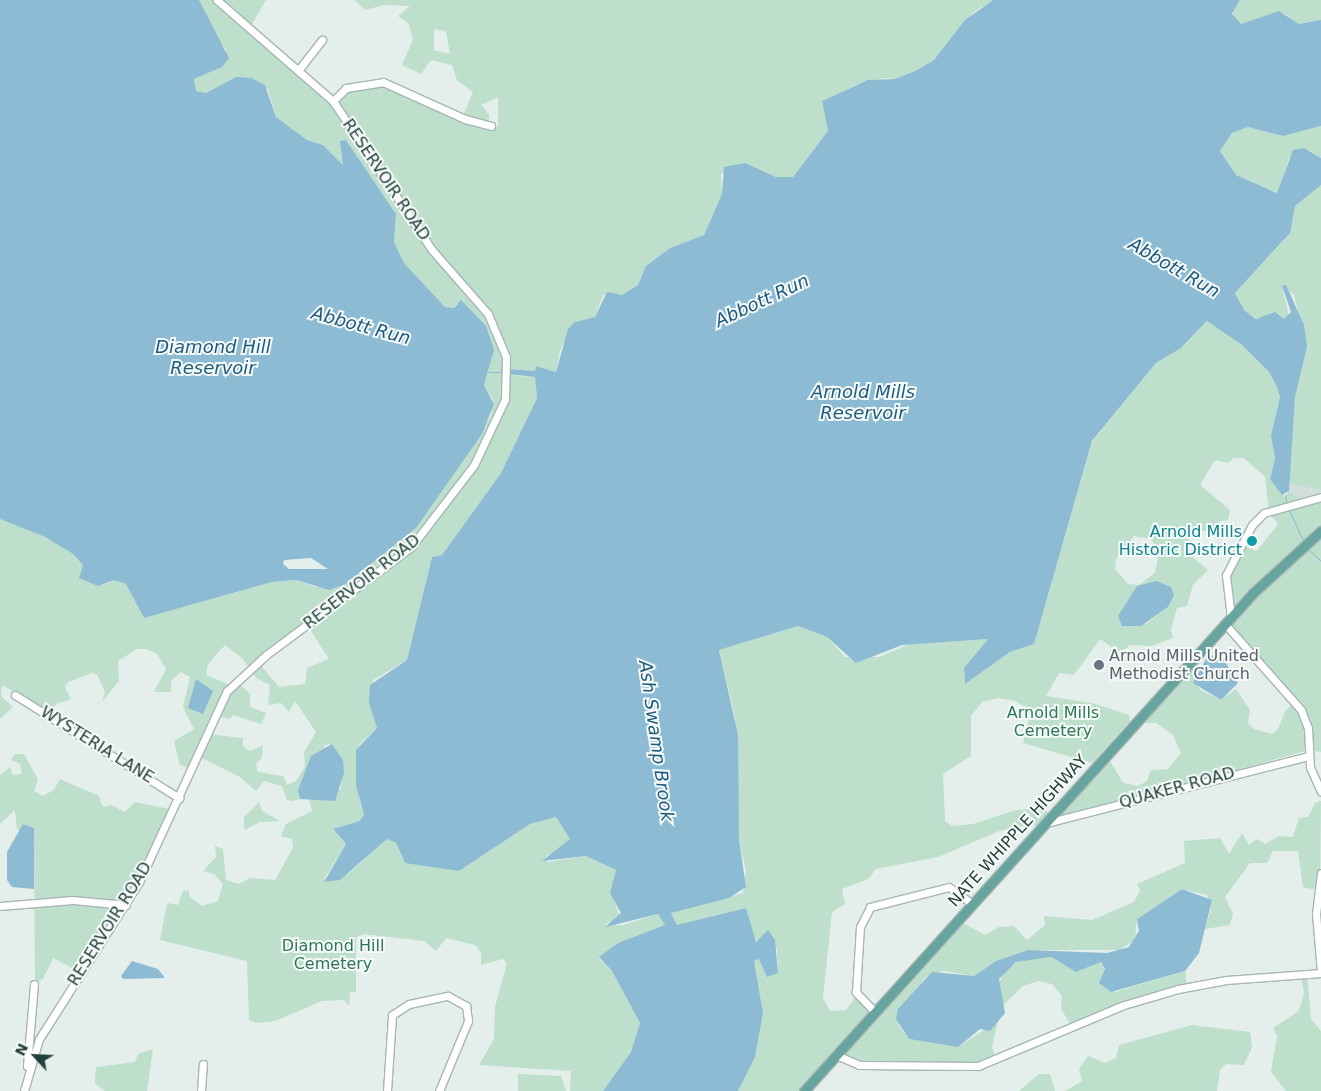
<!DOCTYPE html>
<style>
body{margin:0}
#map{position:relative;width:1321px;height:1091px;overflow:hidden;background:#e4eeeb;font-family:"DejaVu Sans",sans-serif}
div>[style]{position:absolute}
.built>*{inset:0;background:#d2dedb}
.green>*{inset:0;background:#bddfcc}
.water>*{inset:0;background:#8cbbd3}
.stream>*{height:1px;margin:-0.5px;padding:0 0.5px;transform-origin:0.5px;border-radius:0.5px;background:#8cbbd3}
.roads{filter:drop-shadow(1px 0 #a6b6b3) drop-shadow(-1px 0 #a6b6b3) drop-shadow(0 1px #a6b6b3) drop-shadow(0 -1px #a6b6b3)}
.minor>*{height:7px;margin:-3.5px;padding:0 3.5px;transform-origin:3.5px;border-radius:3.5px;background:#fff}
.major>*{height:9px;margin:-4.5px;padding:0 4.5px;transform-origin:4.5px;border-radius:4.5px;background:#68a49f}
.dots>*{width:14px;height:14px;translate:-50% -50%;box-sizing:border-box;border:2px solid #f5faf8;border-radius:50%}
span{translate:-50% -50%;white-space:nowrap;text-align:center;line-height:1.15;-webkit-text-stroke:4px #f5faf8;paint-order:stroke}
.street-label{font-size:16px;color:#23403d}
.culture-label{font-size:16px;color:#0d838f}
.right{translate:-100% -50%;text-align:right}
.worship-label{font-size:16px;color:#5b616d}
.left{translate:0 -50%;text-align:left}
.park-label{font-size:16px;color:#2d7757}
.water-label{font-size:18px;color:#1c5b7d;font-style:italic}
.north{position:absolute;left:10px;top:1031px;width:50px;height:50px;-webkit-text-stroke:4px #f5faf8;paint-order:stroke;rotate:295deg;font-size:14px;font-weight:700;line-height:20px;text-align:center;color:#23403d}
.north::after{content:'';display:block;margin:auto;width:18px;height:22px;background:#23403d;clip-path:polygon(50% 0,100% 100%,50% 72%,0 100%)}
</style>
<div id="map">
<div class="built">
<div style="clip-path:polygon(1298px 483px,1321px 490px,1321px 498px,1302px 502px,1289px 491px,1290px 484px)"></div>
</div>
<div class="green">
<div style="clip-path:polygon(evenodd,199px 0,266px 0,251px 26px,331px 99px,379px 82px,462px 118px,473px 92px,457px 80px,452px 65px,431px 60px,421px 74px,402px 65px,413px 40px,409px 24px,398px 16px,410px 6px,384px 5px,365px 10px,355px 0,993px 0,974px 12px,934px 60px,917px 70px,895px 79px,883px 78px,856px 85px,822px 101px,828px 131px,793px 177px,776px 177px,745px 163px,721px 174px,722px 194px,704px 235px,670px 248px,646px 266px,638px 285px,622px 295px,603px 295px,595px 317px,575px 322px,560px 350px,556px 372px,536px 366px,535px 371px,511px 369px,518px 376px,535px 377px,537px 398px,501px 473px,442px 555px,432px 557px,407px 660px,373px 680px,369px 704px,377px 728px,359px 745px,359px 798px,364px 814px,360px 821px,333px 830px,346px 844px,324px 879px,349px 873px,387px 839px,396px 843px,403px 860px,459px 871px,530px 824px,556px 817px,570px 839px,561px 850px,546px 856px,547px 862px,586px 856px,616px 870px,618px 875px,610px 890px,620px 917px,604px 925px,623px 925px,658px 914px,665px 925px,618px 943px,599px 959px,612px 971px,640px 1023px,631px 1052px,603px 1091px,570px 1091px,571px 1071px,479px 1065px,494px 1039px,495px 1007px,507px 963px,503px 959px,481px 965px,481px 952px,475px 945px,446px 938px,436px 951px,424px 941px,364px 934px,356px 937px,356px 992px,350px 992px,349px 1006px,344px 1000px,322px 1001px,275px 1021px,256px 1023px,249px 1020px,247px 961px,160px 940px,167px 903px,178px 905px,183px 891px,189px 890px,189px 896px,202px 906px,218px 901px,223px 884px,214px 874px,203px 871px,216px 857px,215px 846px,223px 849px,226px 880px,239px 884px,250px 878px,275px 880px,293px 848px,292px 839px,281px 836px,286px 824px,312px 811px,309px 800px,341px 789px,343px 760px,332px 744px,325px 745px,300px 799px,292px 801px,287px 800px,282px 786px,264px 781px,256px 791px,240px 777px,198px 756px,191px 769px,180px 765px,174px 741px,194px 729px,183px 707px,190px 677px,181px 672px,171px 681px,171px 692px,154px 692px,166px 669px,157px 654px,146px 649px,137px 649px,118px 661px,119px 681px,102px 702px,105px 692px,97px 674px,92px 673px,68px 682px,65px 687px,71px 699px,56px 704px,50px 714px,2px 685px,1px 696px,13px 707px,0 719px,0 519px,45px 537px,73px 554px,83px 565px,80px 574px,104px 585px,114px 580px,126px 584px,144px 618px,272px 582px,296px 580px,315px 587px,351px 580px,416px 528px,491px 416px,493px 399px,484px 385px,494px 350px,457px 303px,454px 308px,445px 307px,404px 263px,394px 242px,396px 214px,346px 140px,340px 141px,344px 166px,323px 145px,307px 140px,276px 117px,268px 89px,236px 77px,206px 93px,196px 91px,194px 79px,222px 67px,226px 49px,211px 31px,199px 0,434px 29px,446px 31px,450px 54px,434px 50px,434px 29px,199px 0,498px 97px,498px 127px,488px 126px,489px 115px,481px 105px,498px 97px,199px 0,307px 625px,329px 659px,307px 668px,305px 684px,279px 687px,258px 662px,307px 625px,199px 0,225px 645px,243px 659px,256px 678px,270px 685px,268px 705px,281px 703px,289px 712px,295px 701px,316px 732px,304px 752px,305px 767px,296px 781px,287px 785px,283px 776px,258px 772px,256px 764px,262px 758px,263px 745px,250px 751px,243px 746px,243px 738px,207px 734px,215px 715px,229px 719px,233px 715px,261px 724px,266px 713px,250px 707px,250px 694px,236px 681px,230px 685px,206px 675px,208px 664px,225px 645px)"></div>
<div style="clip-path:polygon(1240px 0,1321px 0,1321px 20px,1299px 24px,1284px 13px,1241px 24px,1232px 15px)"></div>
<div style="clip-path:polygon(1321px 126px,1321px 158px,1309px 150px,1289px 158px,1278px 193px,1236px 175px,1220px 151px,1232px 133px,1248px 127px,1282px 136px)"></div>
<div style="clip-path:polygon(1321px 185px,1321px 490px,1289px 483px,1295px 397px,1307px 347px,1294px 295px,1282px 286px,1289px 316px,1284px 319px,1275px 313px,1259px 320px,1244px 310px,1235px 293px,1284px 240px,1295px 206px)"></div>
<div style="clip-path:polygon(evenodd,1207px 321px,1242px 345px,1269px 372px,1277px 387px,1280px 397px,1271px 435px,1275px 459px,1270px 479px,1285px 497px,1289px 491px,1302px 502px,1321px 498px,1321px 752px,1308px 750px,1050px 823px,1040px 830px,1033px 824px,999px 831px,938px 857px,876px 869px,868px 879px,842px 889px,845px 904px,832px 912px,823px 998px,830px 1011px,846px 1010px,856px 996px,877px 1011px,959px 921px,985px 935px,999px 927px,1014px 926px,1027px 940px,1045px 925px,1044px 916px,1092px 920px,1134px 902px,1140px 891px,1137px 884px,1185px 863px,1184px 841px,1220px 838px,1229px 854px,1242px 833px,1249px 845px,1257px 839px,1265px 844px,1279px 836px,1293px 837px,1299px 818px,1308px 817px,1315px 803px,1321px 801px,1320px 891px,1303px 887px,1298px 851px,1273px 851px,1267px 863px,1250px 863px,1225px 897px,1233px 914px,1230px 925px,1205px 929px,1211px 909px,1207px 895px,1182px 889px,1137px 919px,1135px 940px,1119px 950px,1028px 950px,996px 961px,974px 976px,944px 971px,926px 977px,897px 1019px,900px 1027px,909px 1039px,958px 1047px,998px 1021px,992px 1047px,996px 1059px,971px 1068px,860px 1066px,839px 1055px,805px 1091px,738px 1091px,755px 1057px,763px 1013px,754px 961px,759px 959px,778px 973px,777px 948px,754px 939px,746px 908px,677px 925px,671px 913px,743px 893px,746px 871px,739px 839px,735px 717px,719px 650px,798px 626px,827px 637px,845px 657px,879px 657px,910px 644px,988px 639px,964px 668px,965px 684px,1010px 652px,1034px 644px,1092px 442px,1156px 363px,1186px 344px,1207px 321px,1234px 458px,1244px 458px,1265px 477px,1269px 513px,1278px 524px,1257px 551px,1240px 545px,1227px 578px,1232px 618px,1225px 627px,1295px 702px,1286px 710px,1278px 729px,1272px 734px,1254px 729px,1248px 723px,1250px 710px,1236px 689px,1221px 700px,1200px 690px,1194px 678px,1203px 652px,1138px 723px,1156px 723px,1173px 735px,1181px 753px,1168px 769px,1151px 770px,1147px 781px,1138px 786px,1123px 783px,1107px 756px,1051px 816px,1043px 808px,1016px 810px,973px 824px,952px 826px,945px 821px,943px 774px,971px 756px,971px 716px,982px 702px,998px 698px,1015px 701px,1031px 710px,1023px 743px,1092px 763px,1130px 721px,1129px 715px,1092px 703px,1046px 696px,1059px 673px,1074px 675px,1100px 639px,1120px 653px,1130px 645px,1152px 646px,1173px 638px,1171px 629px,1177px 608px,1187px 606px,1193px 585px,1208px 570px,1184px 550px,1194px 530px,1213px 532px,1220px 521px,1228px 520px,1230px 510px,1200px 485px,1215px 460px,1228px 463px,1234px 458px,1207px 321px,1134px 536px,1151px 539px,1159px 551px,1155px 573px,1139px 585px,1128px 584px,1115px 569px,1116px 559px,1134px 536px,1207px 321px,1137px 586px,1168px 607px,1146px 624px,1118px 617px,1137px 586px)"></div>
<div style="clip-path:polygon(15px 754px,24px 754px,38px 779px,34px 791px,43px 796px,54px 790px,60px 779px,99px 796px,103px 807px,111px 805px,125px 812px,135px 802px,174px 810px,152px 857px,81px 973px,53px 958px,43px 979px,35px 983px,34px 828px,23px 824px,22px 833px,17px 829px,15px 810px,0 824px,0 775px,10px 767px,13px 775px,22px 774px,20px 764px,11px 760px)"></div>
<div style="clip-path:polygon(259px 802px,262px 811px,280px 821px,260px 822px,244px 830px,244px 817px)"></div>
<div style="clip-path:polygon(1050px 957px,1076px 972px,1101px 962px,1115px 992px,1185px 971px,1187px 987px,1072px 1027px,1061px 1009px,1062px 996px,1052px 984px,1038px 981px,1023px 986px,1003px 1005px,998px 986px,1005px 969px,1020px 961px)"></div>
<div style="clip-path:polygon(1307px 974px,1311px 1019px,1321px 1031px,1321px 1091px,1286px 1091px,1271px 1072px,1277px 1036px,1273px 1028px,1299px 1011px,1304px 994px,1301px 975px)"></div>
<div style="clip-path:polygon(1192px 1025px,1250px 1032px,1252px 1047px,1244px 1065px,1226px 1064px,1220px 1070px,1217px 1091px,1065px 1091px,1082px 1081px,1079px 1069px,1088px 1056px,1105px 1063px,1116px 1058px,1119px 1045px)"></div>
<div style="clip-path:polygon(153px 1049px,147px 1091px,105px 1091px,95px 1083px,96px 1067px,135px 1062px,138px 1054px)"></div>
<div style="clip-path:polygon(518px 1074px,561px 1076px,566px 1091px,518px 1091px)"></div>
<div style="clip-path:polygon(1039px 1074px,1050px 1074px,1055px 1091px,1019px 1091px)"></div>
</div>
<div class="water">
<div style="clip-path:polygon(evenodd,0 0,199px 0,229px 58px,222px 67px,194px 79px,196px 91px,206px 93px,236px 77px,251px 78px,265px 85px,276px 117px,307px 140px,323px 145px,343px 165px,340px 141px,346px 140px,396px 214px,394px 242px,404px 263px,445px 307px,454px 308px,461px 300px,486px 326px,494px 350px,484px 385px,494px 404px,482px 434px,416px 528px,346px 584px,329px 590px,296px 580px,272px 582px,144px 618px,126px 584px,114px 580px,98px 586px,79px 578px,83px 565px,73px 554px,45px 537px,0 519px,0 0,311px 558px,328px 569px,289px 569px,283px 564px,284px 560px,311px 558px)"></div>
<div style="clip-path:polygon(993px 0,1240px 0,1232px 14px,1241px 24px,1279px 11px,1299px 24px,1321px 20px,1321px 126px,1283px 136px,1248px 127px,1232px 133px,1220px 151px,1236px 175px,1277px 193px,1293px 150px,1304px 148px,1321px 158px,1321px 185px,1295px 206px,1290px 233px,1235px 293px,1244px 310px,1256px 319px,1275px 312px,1284px 319px,1291px 312px,1282px 286px,1286px 285px,1304px 325px,1307px 347px,1295px 397px,1289px 491px,1282px 495px,1270px 479px,1275px 459px,1271px 435px,1280px 397px,1277px 387px,1269px 372px,1242px 345px,1207px 321px,1181px 348px,1156px 363px,1092px 441px,1034px 644px,1010px 652px,965px 684px,964px 668px,988px 639px,902px 645px,856px 663px,827px 637px,798px 626px,719px 650px,738px 735px,739px 839px,746px 887px,729px 898px,671px 913px,677px 925px,746px 908px,756px 942px,768px 930px,775px 940px,778px 973px,767px 977px,759px 959px,754px 961px,763px 1013px,755px 1057px,738px 1091px,603px 1091px,631px 1052px,640px 1023px,612px 971px,599px 957px,618px 943px,665px 925px,658px 914px,605px 927px,621px 913px,610px 893px,616px 870px,586px 856px,542px 861px,570px 839px,556px 817px,530px 824px,459px 871px,405px 863px,396px 843px,387px 839px,340px 880px,324px 882px,346px 844px,333px 829px,360px 821px,364px 814px,356px 786px,356px 750px,377px 728px,369px 704px,370px 685px,407px 660px,432px 557px,442px 555px,501px 473px,537px 398px,535px 377px,508px 374px,510px 369px,535px 371px,536px 366px,556px 372px,568px 329px,575px 322px,595px 317px,607px 292px,622px 295px,638px 285px,646px 266px,670px 248px,704px 235px,722px 194px,724px 167px,745px 163px,776px 177px,793px 177px,828px 131px,822px 101px,868px 80px,895px 79px,917px 70px,934px 60px,965px 20px)"></div>
<div style="clip-path:polygon(1156px 581px,1171px 587px,1174px 595px,1168px 607px,1141px 626px,1122px 626px,1118px 616px,1137px 586px)"></div>
<div style="clip-path:polygon(1220px 653px,1238px 683px,1221px 700px,1193px 683px,1207px 657px)"></div>
<div style="clip-path:polygon(196px 679px,213px 691px,203px 714px,188px 708px)"></div>
<div style="clip-path:polygon(332px 744px,343px 760px,344px 773px,335px 801px,300px 799px,298px 790px,311px 756px)"></div>
<div style="clip-path:polygon(23px 824px,34px 828px,34px 889px,12px 887px,7px 880px,7px 852px)"></div>
<div style="clip-path:polygon(1182px 889px,1212px 900px,1199px 953px,1185px 971px,1111px 992px,1099px 983px,1105px 969px,1101px 962px,1076px 972px,1051px 957px,1016px 962px,999px 979px,1005px 1013px,990px 1031px,980px 1029px,958px 1047px,909px 1039px,896px 1019px,898px 1009px,932px 972px,974px 976px,996px 961px,1028px 950px,1107px 953px,1129px 947px,1139px 931px,1137px 919px)"></div>
<div style="clip-path:polygon(132px 961px,158px 969px,165px 978px,123px 979px,121px 976px)"></div>
</div>
<div class="stream">
<div style="left:488px;top:372px;width:16px"></div>
<div style="left:1285px;top:495px;width:8px;rotate:76deg"></div>
<div style="left:1289px;top:510px;width:35px;rotate:65deg"></div>
<div style="left:1307px;top:548px;width:19px;rotate:43deg"></div>
</div>
<div class="roads">
<div class="minor">
<div style="left:300px;top:68px;width:36px;rotate:-52deg"></div>
<div style="left:333px;top:101px;width:18px;rotate:-45deg"></div>
<div style="left:346px;top:88px;width:37px;rotate:-9deg"></div>
<div style="left:383px;top:82px;width:90px;rotate:24.3deg"></div>
<div style="left:465px;top:119px;width:27px;rotate:15deg"></div>
<div style="left:1231px;top:618px;width:43px;rotate:-96.6deg"></div>
<div style="left:1226px;top:575px;width:56px;rotate:-62.5deg"></div>
<div style="left:1252px;top:525px;width:17px;rotate:-45deg"></div>
<div style="left:1264px;top:513px;width:59px;rotate:-15.7deg"></div>
<div style="left:1225px;top:624px;width:115px;rotate:48.5deg"></div>
<div style="left:1301px;top:710px;width:19px;rotate:69deg"></div>
<div style="left:1308px;top:728px;width:39px;rotate:87deg"></div>
<div style="left:1310px;top:767px;width:27px;rotate:66deg"></div>
<div style="left:15px;top:695px;width:194px;rotate:32.1deg"></div>
<div style="left:1046px;top:823px;width:271px;rotate:-14.3deg"></div>
<div style="left:0;top:906px;width:73px;rotate:-4.7deg"></div>
<div style="left:73px;top:900px;width:53px;rotate:5.4deg"></div>
<div style="left:1321px;top:973px;width:59px;rotate:-94.8deg"></div>
<div style="left:1316px;top:914px;width:41px;rotate:-83deg"></div>
<div style="left:875px;top:1012px;width:28px;rotate:-134deg"></div>
<div style="left:856px;top:992px;width:65px;rotate:-86.5deg"></div>
<div style="left:860px;top:927px;width:22px;rotate:-63deg"></div>
<div style="left:870px;top:907px;width:81px;rotate:-14.2deg"></div>
<div style="left:949px;top:887px;width:29px;rotate:36deg"></div>
<div style="left:836px;top:1055px;width:25px;rotate:23deg"></div>
<div style="left:859px;top:1065px;width:119px;rotate:0.5deg"></div>
<div style="left:978px;top:1066px;width:158px;rotate:-22.7deg"></div>
<div style="left:1124px;top:1005px;width:56px;rotate:-16.5deg"></div>
<div style="left:1178px;top:989px;width:49px;rotate:-10.6deg"></div>
<div style="left:1226px;top:980px;width:95px;rotate:-4.2deg"></div>
<div style="left:27px;top:1066px;width:82px;rotate:-85.1deg"></div>
<div style="left:24px;top:1091px;width:54px;rotate:-73.9deg"></div>
<div style="left:39px;top:1039px;width:186px;rotate:-57.5deg"></div>
<div style="left:139px;top:882px;width:210px;rotate:-65.3deg"></div>
<div style="left:227px;top:691px;width:53px;rotate:-42.7deg"></div>
<div style="left:266px;top:655px;width:181px;rotate:-36.7deg"></div>
<div style="left:411px;top:547px;width:103px;rotate:-52.5deg"></div>
<div style="left:474px;top:465px;width:73px;rotate:-64.8deg"></div>
<div style="left:505px;top:399px;width:42px;rotate:-88.6deg"></div>
<div style="left:506px;top:357px;width:47px;rotate:-112.7deg"></div>
<div style="left:488px;top:314px;width:85px;rotate:-131.2deg"></div>
<div style="left:432px;top:250px;width:179px;rotate:-123.6deg"></div>
<div style="left:333px;top:101px;width:154px;rotate:-139deg"></div>
<div style="left:201px;top:1091px;width:27px;rotate:-86deg"></div>
<div style="left:387px;top:1091px;width:76px;rotate:-86.2deg"></div>
<div style="left:392px;top:1015px;width:20px;rotate:-33deg"></div>
<div style="left:409px;top:1004px;width:40px;rotate:-12deg"></div>
<div style="left:448px;top:996px;width:21px;rotate:29deg"></div>
<div style="left:466px;top:1006px;width:15px;rotate:82deg"></div>
<div style="left:468px;top:1021px;width:76px;rotate:112.5deg"></div>
</div>
<div class="major">
<div style="left:804px;top:1091px;width:671px;rotate:-47.96deg"></div>
<div style="left:1253px;top:593px;width:92px;rotate:-42.4deg"></div>
</div>
</div>
<div class="dots">
<div style="left:1252px;top:541px;background:#0f9aa8"></div>
<div style="left:1099px;top:665px;background:#6b7280"></div>
</div>
<div class="street-label">
<span style="left:386px;top:180px;rotate:56deg">RESERVOIR ROAD</span>
<span style="left:362px;top:582px;rotate:-38deg">RESERVOIR ROAD</span>
<span style="left:97px;top:745px;rotate:32deg">WYSTERIA LANE</span>
<span style="left:1177px;top:788px;rotate:-15deg">QUAKER ROAD</span>
<span style="left:1018px;top:831px;rotate:-48deg">NATE WHIPPLE HIGHWAY</span>
<span style="left:110px;top:924px;rotate:-58deg">RESERVOIR ROAD</span>
</div>
<div class="culture-label">
<span class="right" style="left:1242px;top:541px">Arnold Mills<br>Historic District</span>
</div>
<div class="worship-label">
<span class="left" style="left:1109px;top:665px">Arnold Mills United<br>Methodist Church</span>
</div>
<div class="park-label">
<span style="left:1053px;top:722px">Arnold Mills<br>Cemetery</span>
<span style="left:333px;top:955px">Diamond Hill<br>Cemetery</span>
</div>
<div class="water-label">
<span style="left:1174px;top:268px;rotate:30deg">Abbott Run</span>
<span style="left:762px;top:301px;rotate:-25deg">Abbott Run</span>
<span style="left:361px;top:326px;rotate:15deg">Abbott Run</span>
<span style="left:213px;top:358px">Diamond Hill<br>Reservoir</span>
<span style="left:863px;top:403px">Arnold Mills<br>Reservoir</span>
<span style="left:656px;top:741px;rotate:82deg">Ash Swamp Brook</span>
</div>
<div class="north">N</div>
</div>
